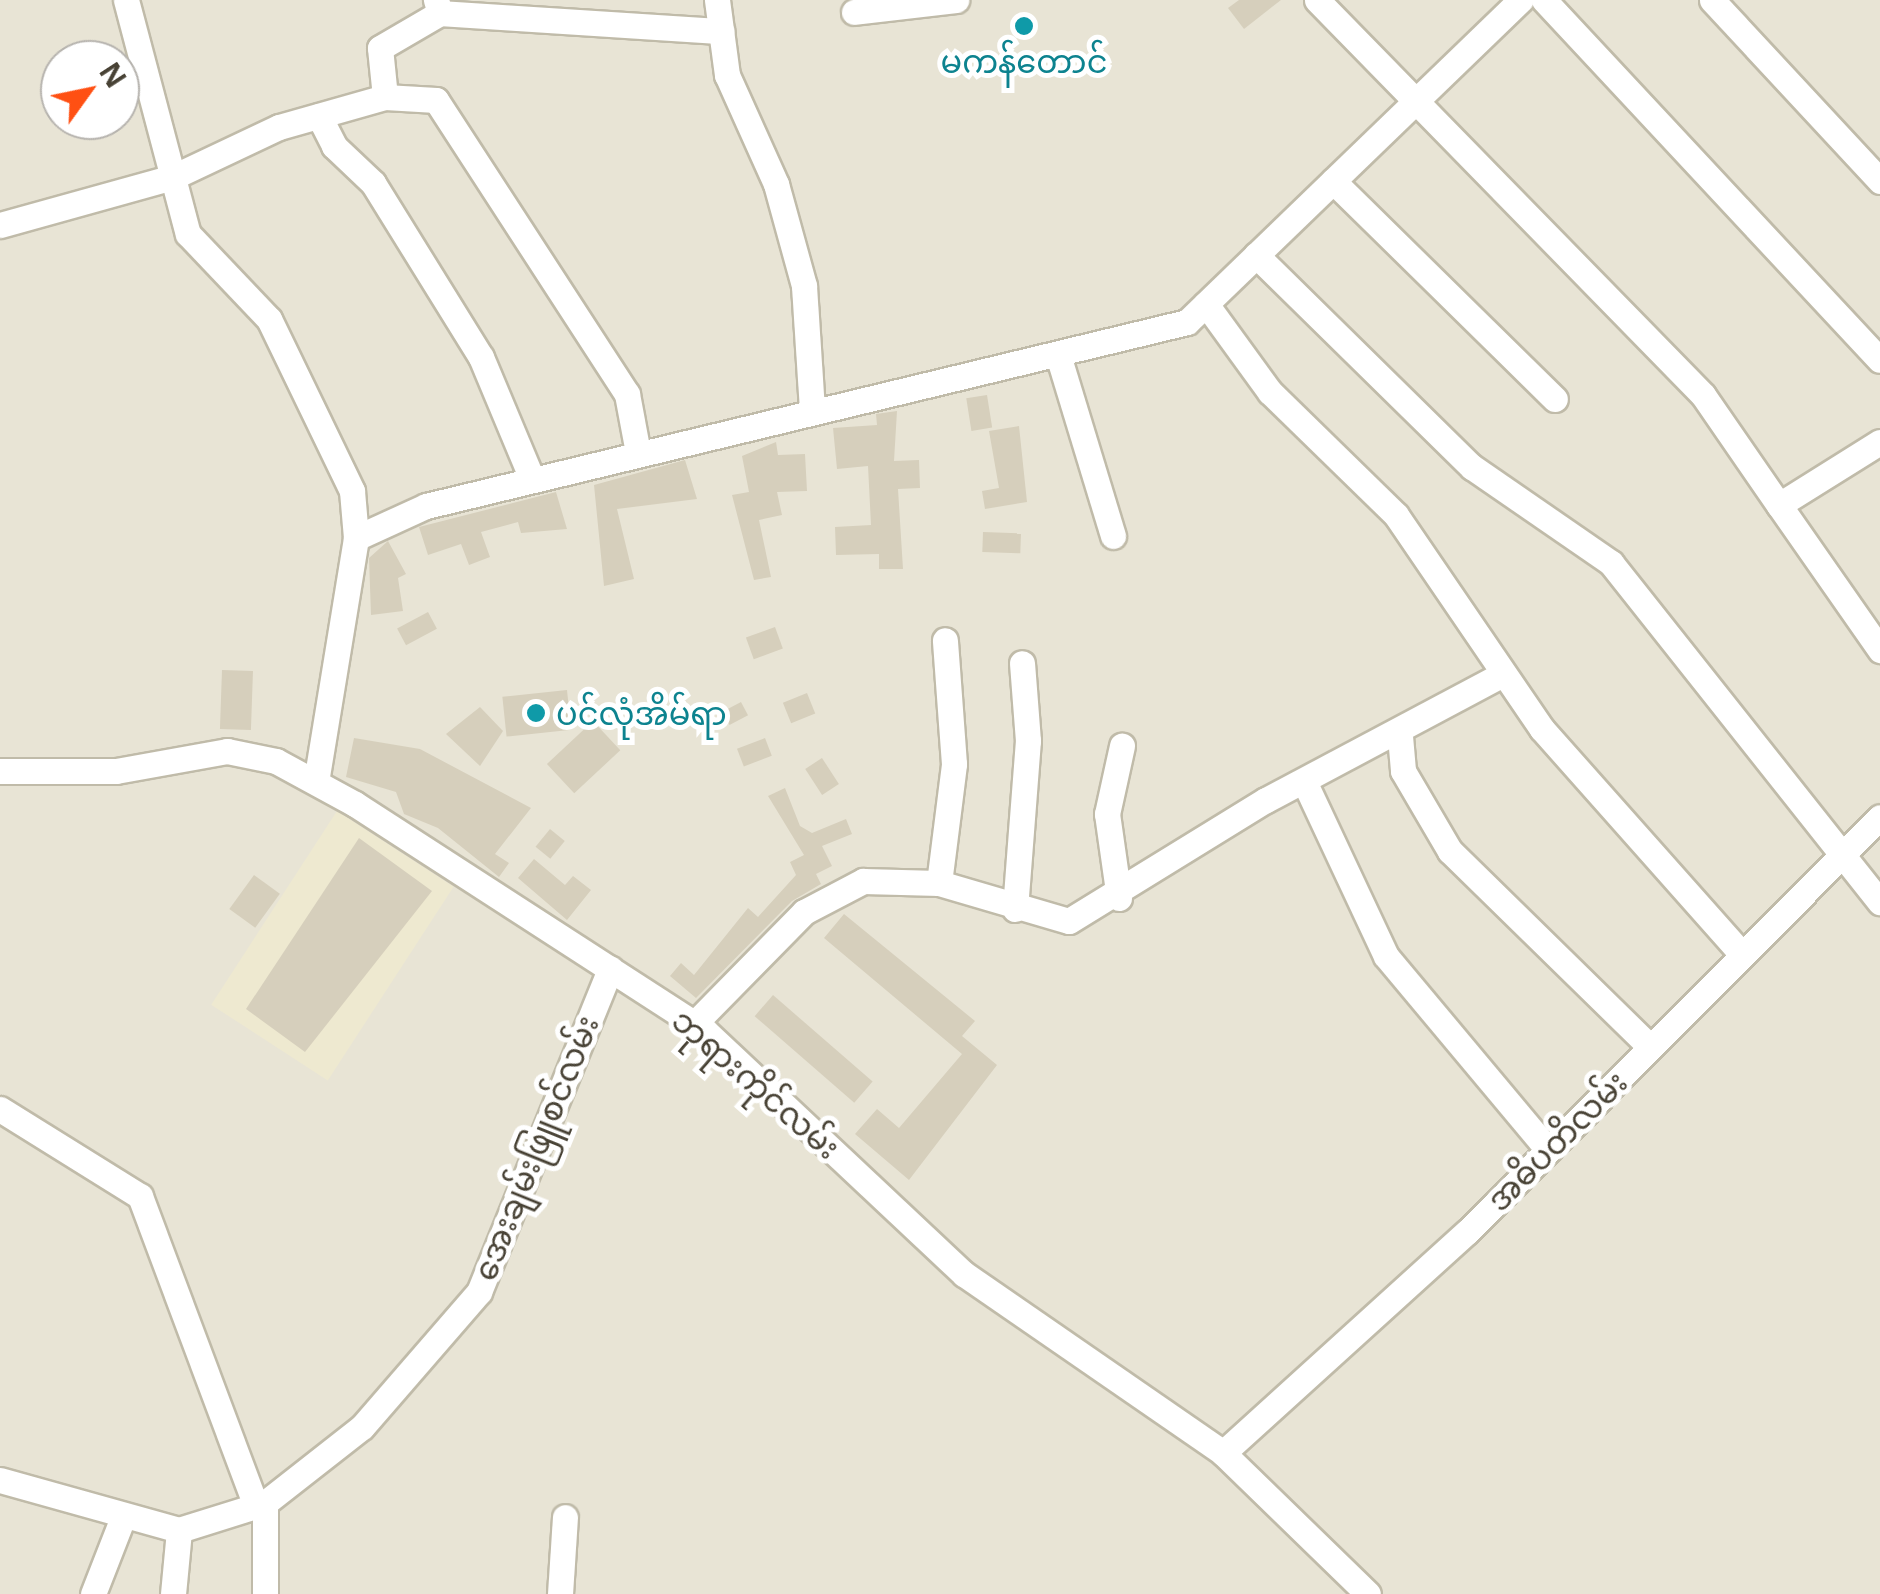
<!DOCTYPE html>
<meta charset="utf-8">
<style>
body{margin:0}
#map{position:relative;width:1880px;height:1594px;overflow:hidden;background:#f4f2e7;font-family:"Noto Sans","Noto Sans Myanmar",sans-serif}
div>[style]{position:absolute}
.residential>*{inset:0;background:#e8e4d5}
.education>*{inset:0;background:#eee9d0;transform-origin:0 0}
.building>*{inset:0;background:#d6cfbc;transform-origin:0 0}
.roads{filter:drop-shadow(2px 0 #c0bba9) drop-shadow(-2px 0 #c0bba9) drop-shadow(0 2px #c0bba9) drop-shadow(0 -2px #c0bba9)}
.minor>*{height:25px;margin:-12.5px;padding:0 12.5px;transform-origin:12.5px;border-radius:12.5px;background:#fff}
.dots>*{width:28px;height:28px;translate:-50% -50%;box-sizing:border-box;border:5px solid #fff;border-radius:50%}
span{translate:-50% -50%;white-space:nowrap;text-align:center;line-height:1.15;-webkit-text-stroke:10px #fff;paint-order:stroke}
.culture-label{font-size:32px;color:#0d838f}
.left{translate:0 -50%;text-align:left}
.street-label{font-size:32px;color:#484235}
.north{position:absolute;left:40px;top:40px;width:100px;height:100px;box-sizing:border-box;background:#fff;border:2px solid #b6b3ae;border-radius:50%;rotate:57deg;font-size:28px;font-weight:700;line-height:40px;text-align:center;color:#484235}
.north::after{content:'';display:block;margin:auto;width:35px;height:45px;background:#ff5013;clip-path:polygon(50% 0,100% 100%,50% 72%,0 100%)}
</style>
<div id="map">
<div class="residential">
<div style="clip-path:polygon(evenodd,0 0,1880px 0,1880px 1594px,0 1594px,0 0,60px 60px,120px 60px,120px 120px,60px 120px,60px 60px)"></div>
</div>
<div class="education">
<div style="left:337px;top:811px;width:139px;height:231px;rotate:33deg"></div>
</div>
<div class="building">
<div style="clip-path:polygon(1239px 0,1281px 0,1244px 29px,1228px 8px)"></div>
<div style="left:987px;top:395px;width:33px;height:21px;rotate:81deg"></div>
<div style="clip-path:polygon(897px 411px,894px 461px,919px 460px,920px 488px,898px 489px,903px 569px,879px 569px,879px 554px,836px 555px,835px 527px,871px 525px,868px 466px,837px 469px,833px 428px,877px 425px,876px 414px)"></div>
<div style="clip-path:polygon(1019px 426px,1027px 502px,985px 509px,982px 491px,999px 488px,989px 431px)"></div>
<div style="clip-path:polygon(776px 442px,778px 455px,805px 454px,807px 491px,777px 492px,782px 515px,759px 520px,771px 577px,754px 580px,732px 495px,749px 492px,742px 456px)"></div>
<div style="clip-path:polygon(685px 460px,697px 499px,617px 509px,634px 579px,604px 586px,594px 485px)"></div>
<div style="clip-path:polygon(556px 492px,567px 529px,521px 533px,518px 522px,481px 532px,490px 557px,469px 565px,461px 544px,428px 555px,419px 527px)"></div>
<div style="left:983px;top:532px;width:38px;height:20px;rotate:2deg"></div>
<div style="clip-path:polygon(388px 541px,406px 574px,398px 578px,403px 611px,371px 615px,369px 558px)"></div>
<div style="left:428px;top:612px;width:19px;height:35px;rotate:62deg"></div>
<div style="left:775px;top:627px;width:23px;height:31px;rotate:70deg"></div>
<div style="left:222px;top:670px;width:31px;height:59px;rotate:2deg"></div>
<div style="left:567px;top:690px;width:40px;height:65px;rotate:84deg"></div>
<div style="left:807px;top:693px;width:22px;height:26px;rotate:68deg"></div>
<div style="left:741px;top:702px;width:15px;height:21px;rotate:62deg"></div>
<div style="clip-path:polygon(480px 707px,503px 731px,480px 766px,446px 734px)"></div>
<div style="left:593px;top:721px;width:40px;height:63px;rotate:47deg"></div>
<div style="clip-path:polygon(354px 738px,420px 749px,531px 808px,495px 854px,509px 863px,499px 877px,438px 828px,404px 814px,396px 792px,346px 777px)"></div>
<div style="left:765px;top:738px;width:19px;height:30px;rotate:69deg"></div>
<div style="left:822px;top:758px;width:31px;height:20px;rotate:57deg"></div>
<div style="clip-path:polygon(785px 788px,800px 826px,812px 833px,846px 819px,852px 834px,822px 846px,832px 866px,816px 874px,821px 884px,792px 901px,696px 998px,670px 976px,681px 963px,694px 975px,748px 908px,758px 917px,796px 875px,790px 862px,804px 855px,768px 796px)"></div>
<div style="left:550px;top:829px;width:19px;height:23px;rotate:39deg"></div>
<div style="clip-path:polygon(359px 838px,432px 891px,305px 1052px,246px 1009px)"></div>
<div style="clip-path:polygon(534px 859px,565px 885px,573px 876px,591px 890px,567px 920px,518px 878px)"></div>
<div style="left:254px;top:875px;width:32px;height:42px;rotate:36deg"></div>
<div style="clip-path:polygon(844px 914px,975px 1021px,962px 1036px,997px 1065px,909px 1180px,855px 1134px,877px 1109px,899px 1128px,962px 1054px,824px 938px)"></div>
<div style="left:773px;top:995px;width:132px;height:28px;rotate:41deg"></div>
</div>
<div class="roads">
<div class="minor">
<div style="left:126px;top:0;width:242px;rotate:75.2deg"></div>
<div style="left:188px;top:234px;width:117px;rotate:46.4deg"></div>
<div style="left:269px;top:319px;width:191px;rotate:64.2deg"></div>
<div style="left:352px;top:491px;width:47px;rotate:85.1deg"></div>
<div style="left:356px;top:538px;width:247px;rotate:99.3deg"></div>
<div style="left:717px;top:0;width:76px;rotate:82.4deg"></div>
<div style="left:727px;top:75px;width:120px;rotate:65.8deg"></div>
<div style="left:776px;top:184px;width:106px;rotate:74.6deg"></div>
<div style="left:804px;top:286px;width:124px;rotate:86.3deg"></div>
<div style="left:1317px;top:0;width:552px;rotate:45.66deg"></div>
<div style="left:1703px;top:395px;width:134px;rotate:55.4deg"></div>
<div style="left:1779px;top:505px;width:119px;rotate:-32deg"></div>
<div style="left:1544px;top:0;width:492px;rotate:47deg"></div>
<div style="left:1712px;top:0;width:247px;rotate:47.1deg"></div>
<div style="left:854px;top:12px;width:103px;rotate:-6.7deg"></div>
<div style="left:440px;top:13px;width:282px;rotate:3.7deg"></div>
<div style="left:385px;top:97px;width:51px;rotate:3.4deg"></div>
<div style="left:436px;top:100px;width:351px;rotate:57deg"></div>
<div style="left:627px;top:394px;width:60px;rotate:79.4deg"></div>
<div style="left:319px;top:116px;width:34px;rotate:63deg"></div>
<div style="left:334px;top:146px;width:54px;rotate:43.5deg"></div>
<div style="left:373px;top:183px;width:205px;rotate:58.2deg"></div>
<div style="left:481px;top:357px;width:132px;rotate:67.3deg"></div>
<div style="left:1333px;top:181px;width:311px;rotate:44.5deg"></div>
<div style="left:0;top:225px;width:180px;rotate:-15.5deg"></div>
<div style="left:173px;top:177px;width:117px;rotate:-25.3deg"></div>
<div style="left:279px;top:127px;width:110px;rotate:-15.8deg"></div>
<div style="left:385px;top:97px;width:49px;rotate:-95.8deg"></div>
<div style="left:380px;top:48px;width:69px;rotate:-30.3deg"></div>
<div style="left:440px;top:13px;width:14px;rotate:-107deg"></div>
<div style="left:1256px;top:255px;width:303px;rotate:44.5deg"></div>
<div style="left:1472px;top:467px;width:169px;rotate:34.6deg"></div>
<div style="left:1611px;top:563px;width:433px;rotate:51.6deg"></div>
<div style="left:1206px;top:304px;width:109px;rotate:54deg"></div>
<div style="left:1270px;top:392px;width:176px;rotate:44.3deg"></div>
<div style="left:1396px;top:515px;width:259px;rotate:55.7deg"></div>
<div style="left:1542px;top:729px;width:301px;rotate:48.4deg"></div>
<div style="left:1059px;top:358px;width:186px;rotate:73.1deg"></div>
<div style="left:1779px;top:505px;width:177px;rotate:55.1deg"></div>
<div style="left:356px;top:538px;width:77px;rotate:-24.6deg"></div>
<div style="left:426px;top:506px;width:783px;rotate:-13.59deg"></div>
<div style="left:1187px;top:322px;width:464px;rotate:-44deg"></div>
<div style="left:1400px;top:736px;width:35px;rotate:85deg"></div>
<div style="left:1403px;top:771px;width:93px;rotate:59.6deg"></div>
<div style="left:1450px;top:851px;width:280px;rotate:44.4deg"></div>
<div style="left:0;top:771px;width:116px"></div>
<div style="left:116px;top:771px;width:113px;rotate:-10.2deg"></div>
<div style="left:227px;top:751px;width:50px;rotate:11.5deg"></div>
<div style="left:276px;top:761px;width:90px;rotate:28.6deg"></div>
<div style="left:355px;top:804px;width:416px;rotate:32.9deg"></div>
<div style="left:704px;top:1030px;width:357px;rotate:43.2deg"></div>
<div style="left:964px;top:1274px;width:315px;rotate:34.6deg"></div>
<div style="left:1223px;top:1453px;width:202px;rotate:44.2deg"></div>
<div style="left:1304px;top:781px;width:193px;rotate:64.9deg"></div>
<div style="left:1386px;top:956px;width:253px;rotate:50.1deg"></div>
<div style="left:939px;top:883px;width:120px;rotate:-82.8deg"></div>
<div style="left:954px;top:764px;width:124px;rotate:-94.2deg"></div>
<div style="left:1119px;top:898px;width:85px;rotate:-98.1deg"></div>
<div style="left:1107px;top:814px;width:70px;rotate:-77.6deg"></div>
<div style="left:1015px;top:909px;width:169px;rotate:-85.6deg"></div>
<div style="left:1028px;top:741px;width:78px;rotate:-94.4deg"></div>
<div style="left:694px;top:1024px;width:157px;rotate:-45.5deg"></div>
<div style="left:804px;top:912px;width:67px;rotate:-27.7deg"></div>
<div style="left:863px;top:881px;width:76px;rotate:1.5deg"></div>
<div style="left:939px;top:883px;width:135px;rotate:16.3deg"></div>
<div style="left:1069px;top:921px;width:231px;rotate:-31.6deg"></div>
<div style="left:1266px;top:800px;width:268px;rotate:-28deg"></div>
<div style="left:0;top:1109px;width:165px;rotate:31.9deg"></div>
<div style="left:140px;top:1196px;width:331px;rotate:69.5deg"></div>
<div style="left:1223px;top:1453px;width:329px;rotate:-42.2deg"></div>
<div style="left:1467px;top:1232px;width:585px;rotate:-45.14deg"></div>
<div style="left:0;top:1480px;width:186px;rotate:15.6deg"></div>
<div style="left:179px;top:1530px;width:90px;rotate:-17.4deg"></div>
<div style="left:265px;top:1503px;width:123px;rotate:-38.1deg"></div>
<div style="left:362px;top:1427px;width:179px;rotate:-49.1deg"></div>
<div style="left:479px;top:1292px;width:349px;rotate:-67.9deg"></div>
<div style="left:265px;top:1503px;width:91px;rotate:90deg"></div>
<div style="left:93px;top:1594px;width:83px;rotate:-68.7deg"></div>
<div style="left:173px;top:1594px;width:64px;rotate:-84.6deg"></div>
<div style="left:560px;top:1594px;width:77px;rotate:-86.3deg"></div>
</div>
</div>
<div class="dots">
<div style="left:1024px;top:26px;background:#0f9aa8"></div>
<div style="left:536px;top:713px;background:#0f9aa8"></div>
</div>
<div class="culture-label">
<span style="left:1024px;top:61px">မကန်တောင်</span>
<span class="left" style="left:556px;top:713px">ပင်လုံအိမ်ရာ</span>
</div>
<div class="street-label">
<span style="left:756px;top:1084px;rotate:41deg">ဘုရားကိုင်လမ်း</span>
<span style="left:1557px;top:1141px;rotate:-45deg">အဓိပတိလမ်း</span>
<span style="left:536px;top:1148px;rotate:-68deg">အေးချမ်းဖြူစင်လမ်း</span>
</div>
<div class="north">N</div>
</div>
